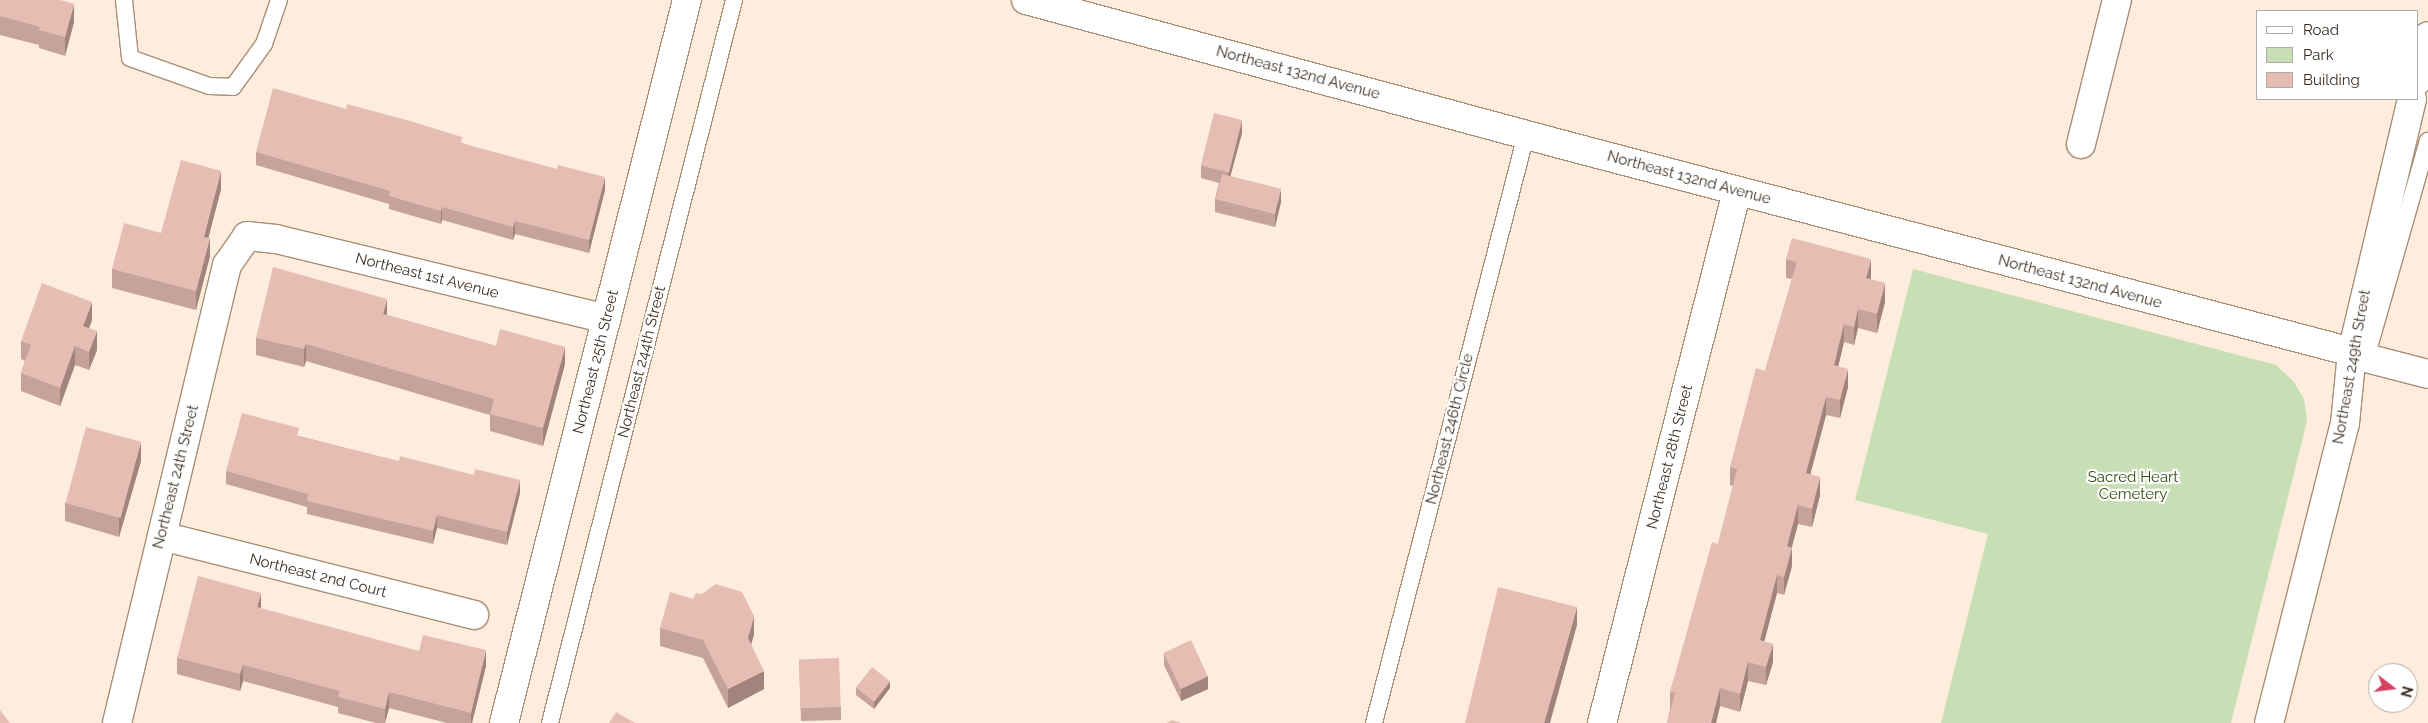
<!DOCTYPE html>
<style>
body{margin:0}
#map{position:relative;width:2428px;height:723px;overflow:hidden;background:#feeddc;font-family:Raleway,sans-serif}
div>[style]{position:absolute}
.green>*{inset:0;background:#c8deb4}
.roads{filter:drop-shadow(1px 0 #a88e74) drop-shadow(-1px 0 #a88e74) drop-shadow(0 1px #a88e74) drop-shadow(0 -1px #a88e74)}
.service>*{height:16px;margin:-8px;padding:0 8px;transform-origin:8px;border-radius:8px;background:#fff}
.minor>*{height:28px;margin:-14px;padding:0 14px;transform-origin:14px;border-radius:14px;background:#fff}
.tertiary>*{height:28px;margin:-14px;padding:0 14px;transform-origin:14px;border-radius:14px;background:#fff}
.wall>*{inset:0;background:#c5a399}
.shaded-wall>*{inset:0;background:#a0847d}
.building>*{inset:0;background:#e5bdb2;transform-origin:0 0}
span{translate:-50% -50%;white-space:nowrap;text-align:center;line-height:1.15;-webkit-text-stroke:4.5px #fff;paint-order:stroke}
.street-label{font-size:15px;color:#392e23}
.park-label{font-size:15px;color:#334d10}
.legend{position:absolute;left:2256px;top:10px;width:162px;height:90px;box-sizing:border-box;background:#fff;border:1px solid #b0aba7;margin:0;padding:6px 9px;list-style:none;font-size:15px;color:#392e23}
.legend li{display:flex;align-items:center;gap:10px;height:25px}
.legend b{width:25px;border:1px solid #b0aba7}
.north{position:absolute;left:2368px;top:663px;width:50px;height:50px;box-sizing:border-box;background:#fff;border:1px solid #b0aba7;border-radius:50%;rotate:105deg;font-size:14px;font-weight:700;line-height:20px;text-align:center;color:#392e23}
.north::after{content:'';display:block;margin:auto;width:18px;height:22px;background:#d44460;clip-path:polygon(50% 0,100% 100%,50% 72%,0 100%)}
</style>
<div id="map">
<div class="green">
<div style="clip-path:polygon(1913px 269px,2276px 365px,2294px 382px,2304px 399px,2307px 421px,2231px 723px,1941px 723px,1988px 534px,1855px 500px)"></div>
</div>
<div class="roads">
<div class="service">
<div style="left:124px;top:0;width:58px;rotate:84.1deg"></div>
<div style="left:130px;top:58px;width:84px;rotate:19.5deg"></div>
<div style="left:209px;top:86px;width:24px;rotate:2deg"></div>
<div style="left:233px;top:87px;width:53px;rotate:-54.2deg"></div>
<div style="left:264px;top:44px;width:46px;rotate:-71.2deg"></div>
<div style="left:2366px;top:358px;width:226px;rotate:-74.1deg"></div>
<div style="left:550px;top:723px;width:746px;rotate:-75.72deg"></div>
<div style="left:1374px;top:723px;width:607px;rotate:-75.51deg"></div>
</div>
<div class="minor">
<div style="left:2417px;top:81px;width:46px;rotate:-76.3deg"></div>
<div style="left:2412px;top:99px;width:260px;rotate:103.3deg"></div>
<div style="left:2352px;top:352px;width:15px;rotate:23deg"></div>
<div style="left:2366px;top:358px;width:64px;rotate:14.5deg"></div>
<div style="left:2081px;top:144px;width:148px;rotate:-76deg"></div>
<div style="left:162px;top:536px;width:322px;rotate:14.2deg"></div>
<div style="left:117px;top:723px;width:471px;rotate:-76.5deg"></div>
<div style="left:227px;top:265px;width:35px;rotate:-55deg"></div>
<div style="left:247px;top:236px;width:29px;rotate:6deg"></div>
<div style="left:276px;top:239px;width:340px;rotate:13.6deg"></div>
<div style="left:504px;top:723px;width:746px;rotate:-75.8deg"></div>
<div style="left:1602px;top:723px;width:549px;rotate:-75.76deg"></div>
</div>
<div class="tertiary">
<div style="left:1026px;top:0;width:553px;rotate:15.09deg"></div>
<div style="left:1560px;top:144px;width:819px;rotate:14.72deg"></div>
<div style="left:2352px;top:352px;width:71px;rotate:95.6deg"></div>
<div style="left:2345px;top:423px;width:309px;rotate:104.2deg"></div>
</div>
</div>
<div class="wall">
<div style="clip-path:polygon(0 0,74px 22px,65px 56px,39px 48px,39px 45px,0 35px)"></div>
<div style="clip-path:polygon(1242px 133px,1230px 177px,1281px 202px,1275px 227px,1215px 212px,1215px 199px,1219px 183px,1201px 178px,1201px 165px)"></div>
<div style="clip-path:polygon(462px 143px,605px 190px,589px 253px,515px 234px,513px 240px,442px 220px,441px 224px,389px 209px,389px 204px,256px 165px,256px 152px)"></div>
<div style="clip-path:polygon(221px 189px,208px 238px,210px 256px,196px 310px,112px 288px,112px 269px)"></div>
<div style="clip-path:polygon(1786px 259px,1871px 278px,1870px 279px,1885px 302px,1877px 333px,1858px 328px,1854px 345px,1844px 342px,1838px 367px,1848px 387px,1840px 418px,1826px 415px,1817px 449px,1810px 474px,1820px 495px,1812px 527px,1798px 524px,1792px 547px,1792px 566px,1784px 595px,1777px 593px,1764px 641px,1773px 662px,1766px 685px,1748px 681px,1740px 712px,1720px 706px,1716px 723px,1667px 723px,1670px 710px,1670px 692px,1718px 544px,1733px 486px,1730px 485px,1730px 467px,1765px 371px,1792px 279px,1786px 278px)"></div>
<div style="clip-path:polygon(387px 315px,496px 346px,565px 364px,543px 446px,490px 431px,490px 415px,306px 361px,304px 367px,256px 355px,256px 338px)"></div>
<div style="clip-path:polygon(92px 320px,89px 328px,97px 350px,89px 370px,75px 365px,60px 406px,21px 391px,21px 373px,25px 361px,21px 359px,21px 341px)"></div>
<div style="clip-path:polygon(299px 436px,520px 493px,507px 545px,437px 528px,433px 544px,307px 514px,307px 507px,226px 484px,226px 471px)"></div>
<div style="clip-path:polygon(141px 461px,119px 537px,65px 521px,65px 503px)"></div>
<div style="clip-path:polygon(660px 628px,754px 634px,751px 645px,764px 689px,728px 708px,703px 658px,660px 646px)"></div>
<div style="clip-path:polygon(419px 651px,486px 666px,472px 723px,447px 723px,389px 708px,385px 723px,376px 723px,338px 713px,338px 707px,243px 681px,240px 691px,177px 674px,177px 658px)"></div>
<div style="clip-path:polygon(1164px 652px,1208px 689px,1181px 701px,1164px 665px)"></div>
<div style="clip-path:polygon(799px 659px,841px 707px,841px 720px,801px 721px)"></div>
<div style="clip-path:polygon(856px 688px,890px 688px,874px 709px,856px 695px)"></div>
</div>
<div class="shaded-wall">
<div style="clip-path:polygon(74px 4px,74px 22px,65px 56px,65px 37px)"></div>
<div style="clip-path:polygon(1242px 120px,1242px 133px,1228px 185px,1228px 172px)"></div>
<div style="clip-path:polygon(221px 171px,221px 189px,204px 255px,204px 237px)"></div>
<div style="clip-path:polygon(605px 177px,605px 190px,589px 253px,589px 240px)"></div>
<div style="clip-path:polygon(1281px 189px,1281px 202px,1275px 227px,1275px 214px)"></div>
<div style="clip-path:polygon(442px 207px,442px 220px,441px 224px,441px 211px)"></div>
<div style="clip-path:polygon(515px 221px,515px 234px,513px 240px,513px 227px)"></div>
<div style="clip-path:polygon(210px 238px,210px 256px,196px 310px,196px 291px)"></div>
<div style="clip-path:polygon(1871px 259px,1871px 278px,1866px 296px,1866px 278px)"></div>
<div style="clip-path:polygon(1885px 283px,1885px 302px,1877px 333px,1877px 314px)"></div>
<div style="clip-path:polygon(387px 299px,387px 316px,383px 314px)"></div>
<div style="clip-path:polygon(92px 302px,92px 320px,83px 345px,83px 326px)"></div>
<div style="clip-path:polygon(1858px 309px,1858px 328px,1854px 345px,1854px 327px)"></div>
<div style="clip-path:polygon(1844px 324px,1844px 342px,1834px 384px,1834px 365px)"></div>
<div style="clip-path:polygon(97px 331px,97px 350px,89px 370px,89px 352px)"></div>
<div style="clip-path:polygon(306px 344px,306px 361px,304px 367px,304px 349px)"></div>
<div style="clip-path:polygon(75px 346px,75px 365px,60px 406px,60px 388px)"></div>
<div style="clip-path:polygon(565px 347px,565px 364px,543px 446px,543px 428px)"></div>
<div style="clip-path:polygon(1848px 369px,1848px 387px,1840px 418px,1840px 400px)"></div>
<div style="clip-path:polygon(1826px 397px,1826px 415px,1806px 491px,1806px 473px)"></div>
<div style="clip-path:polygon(141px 442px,141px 461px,119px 537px,119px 518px)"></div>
<div style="clip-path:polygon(1820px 477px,1820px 495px,1812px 527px,1812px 509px)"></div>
<div style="clip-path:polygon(520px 480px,520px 493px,507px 545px,507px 532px)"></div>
<div style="clip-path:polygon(1798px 505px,1798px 524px,1787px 564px,1787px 546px)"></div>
<div style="clip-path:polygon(437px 515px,437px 528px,433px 544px,433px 531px)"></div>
<div style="clip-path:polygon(1792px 548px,1792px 566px,1784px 595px,1784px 577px)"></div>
<div style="clip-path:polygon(1777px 575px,1777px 593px,1760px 658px,1760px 640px)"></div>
<div style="clip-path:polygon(261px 593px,261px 609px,257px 607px)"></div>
<div style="clip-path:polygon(1577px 607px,1577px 625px,1550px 723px,1544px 723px)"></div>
<div style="clip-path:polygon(754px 616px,754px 634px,748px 656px,748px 638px)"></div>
<div style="clip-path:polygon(1773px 644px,1773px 662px,1766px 685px,1766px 667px)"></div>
<div style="clip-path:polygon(486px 650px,486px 666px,472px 723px,471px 723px,471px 713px)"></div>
<div style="clip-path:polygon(1748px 662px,1748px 681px,1740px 712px,1740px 694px)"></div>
<div style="clip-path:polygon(243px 665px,243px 681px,240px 691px,240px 674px)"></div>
<div style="clip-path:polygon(764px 671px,764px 689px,728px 708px,728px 689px)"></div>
<div style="clip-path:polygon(1208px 676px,1208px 689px,1181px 701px,1181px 689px)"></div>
<div style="clip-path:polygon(890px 681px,890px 688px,874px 709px,874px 702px)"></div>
<div style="clip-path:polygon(1720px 688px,1720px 706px,1716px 723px,1711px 723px)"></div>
<div style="clip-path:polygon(389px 692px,389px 708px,385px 723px,385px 709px)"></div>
</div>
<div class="building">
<div style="clip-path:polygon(0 0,60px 0,74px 4px,65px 37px,39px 30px,40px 27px,0 16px)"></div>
<div style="clip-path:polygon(273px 88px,346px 109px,347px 104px,410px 121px,462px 137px,461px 143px,557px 169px,558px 165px,605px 177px,589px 240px,515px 221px,513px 227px,442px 207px,441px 211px,389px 196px,390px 191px,256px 152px)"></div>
<div style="left:1214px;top:113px;width:29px;height:54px;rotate:14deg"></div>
<div style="clip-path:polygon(181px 160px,221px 171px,204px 237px,210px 238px,196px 291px,112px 269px,124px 223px,161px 233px)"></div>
<div style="left:1222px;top:174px;width:61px;height:26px;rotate:14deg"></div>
<div style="clip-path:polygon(1792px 238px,1871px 259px,1866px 278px,1885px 283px,1877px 314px,1858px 309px,1854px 327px,1844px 324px,1834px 365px,1848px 369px,1840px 400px,1826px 397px,1817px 431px,1806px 473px,1820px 477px,1812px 509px,1798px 505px,1787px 546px,1792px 548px,1784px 577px,1777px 575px,1760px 640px,1773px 644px,1766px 667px,1748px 662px,1740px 694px,1720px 688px,1711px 723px,1667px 723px,1675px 693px,1670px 692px,1712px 542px,1718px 544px,1737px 469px,1730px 467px,1756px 368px,1765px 371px,1797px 262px,1786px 259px)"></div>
<div style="clip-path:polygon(273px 267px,387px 299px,383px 314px,496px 346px,500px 329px,565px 347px,543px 428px,490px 414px,494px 399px,306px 344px,304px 349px,256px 338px)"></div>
<div style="clip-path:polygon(42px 283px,92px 302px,83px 326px,97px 331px,89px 352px,75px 346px,60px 388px,21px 373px,31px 345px,21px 341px)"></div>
<div style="clip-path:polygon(242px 413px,299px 428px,297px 436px,399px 461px,400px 456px,474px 475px,475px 469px,520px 480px,507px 532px,437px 515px,433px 531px,307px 501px,308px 494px,226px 471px)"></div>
<div style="left:86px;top:427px;width:57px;height:79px;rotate:15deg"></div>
<div style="clip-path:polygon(198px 576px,261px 593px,257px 607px,419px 651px,423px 635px,486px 650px,471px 713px,389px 692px,385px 709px,338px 697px,340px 691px,243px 665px,240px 674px,177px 658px)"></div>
<div style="clip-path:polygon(716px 584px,742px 592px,754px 616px,748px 638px,764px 671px,728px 689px,703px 640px,660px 628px,670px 592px,693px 599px,696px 593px,702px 594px)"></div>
<div style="clip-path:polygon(1498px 587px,1577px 607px,1544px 723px,1465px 723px)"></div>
<div style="left:1191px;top:640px;width:40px;height:30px;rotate:65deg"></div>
<div style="left:839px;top:658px;width:49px;height:40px;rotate:88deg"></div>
<div style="left:872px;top:667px;width:23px;height:26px;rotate:38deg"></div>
<div style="clip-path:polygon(0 710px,10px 723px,0 723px)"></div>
<div style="clip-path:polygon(616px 712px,635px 723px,609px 723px)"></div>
<div style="clip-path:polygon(1172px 720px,1181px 723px,1167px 723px)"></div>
</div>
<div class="street-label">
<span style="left:1298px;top:73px;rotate:15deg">Northeast 132nd Avenue</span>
<span style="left:1689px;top:178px;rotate:15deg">Northeast 132nd Avenue</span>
<span style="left:427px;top:276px;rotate:14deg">Northeast 1st Avenue</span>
<span style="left:2080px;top:282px;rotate:15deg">Northeast 132nd Avenue</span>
<span style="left:596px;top:362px;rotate:-76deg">Northeast 25th Street</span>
<span style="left:642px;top:362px;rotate:-76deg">Northeast 244th Street</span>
<span style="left:2352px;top:367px;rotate:-80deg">Northeast 249th Street</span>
<span style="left:1450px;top:429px;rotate:-76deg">Northeast 246th Circle</span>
<span style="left:1670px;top:457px;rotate:-76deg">Northeast 28th Street</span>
<span style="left:176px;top:477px;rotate:-76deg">Northeast 24th Street</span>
<span style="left:318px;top:576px;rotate:14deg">Northeast 2nd Court</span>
</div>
<div class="park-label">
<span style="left:2133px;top:486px">Sacred Heart<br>Cemetery</span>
</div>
<ul class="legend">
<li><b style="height:6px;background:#fff"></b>Road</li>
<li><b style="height:14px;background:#c8deb4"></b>Park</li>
<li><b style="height:14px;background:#e5bdb2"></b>Building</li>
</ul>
<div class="north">N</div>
</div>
